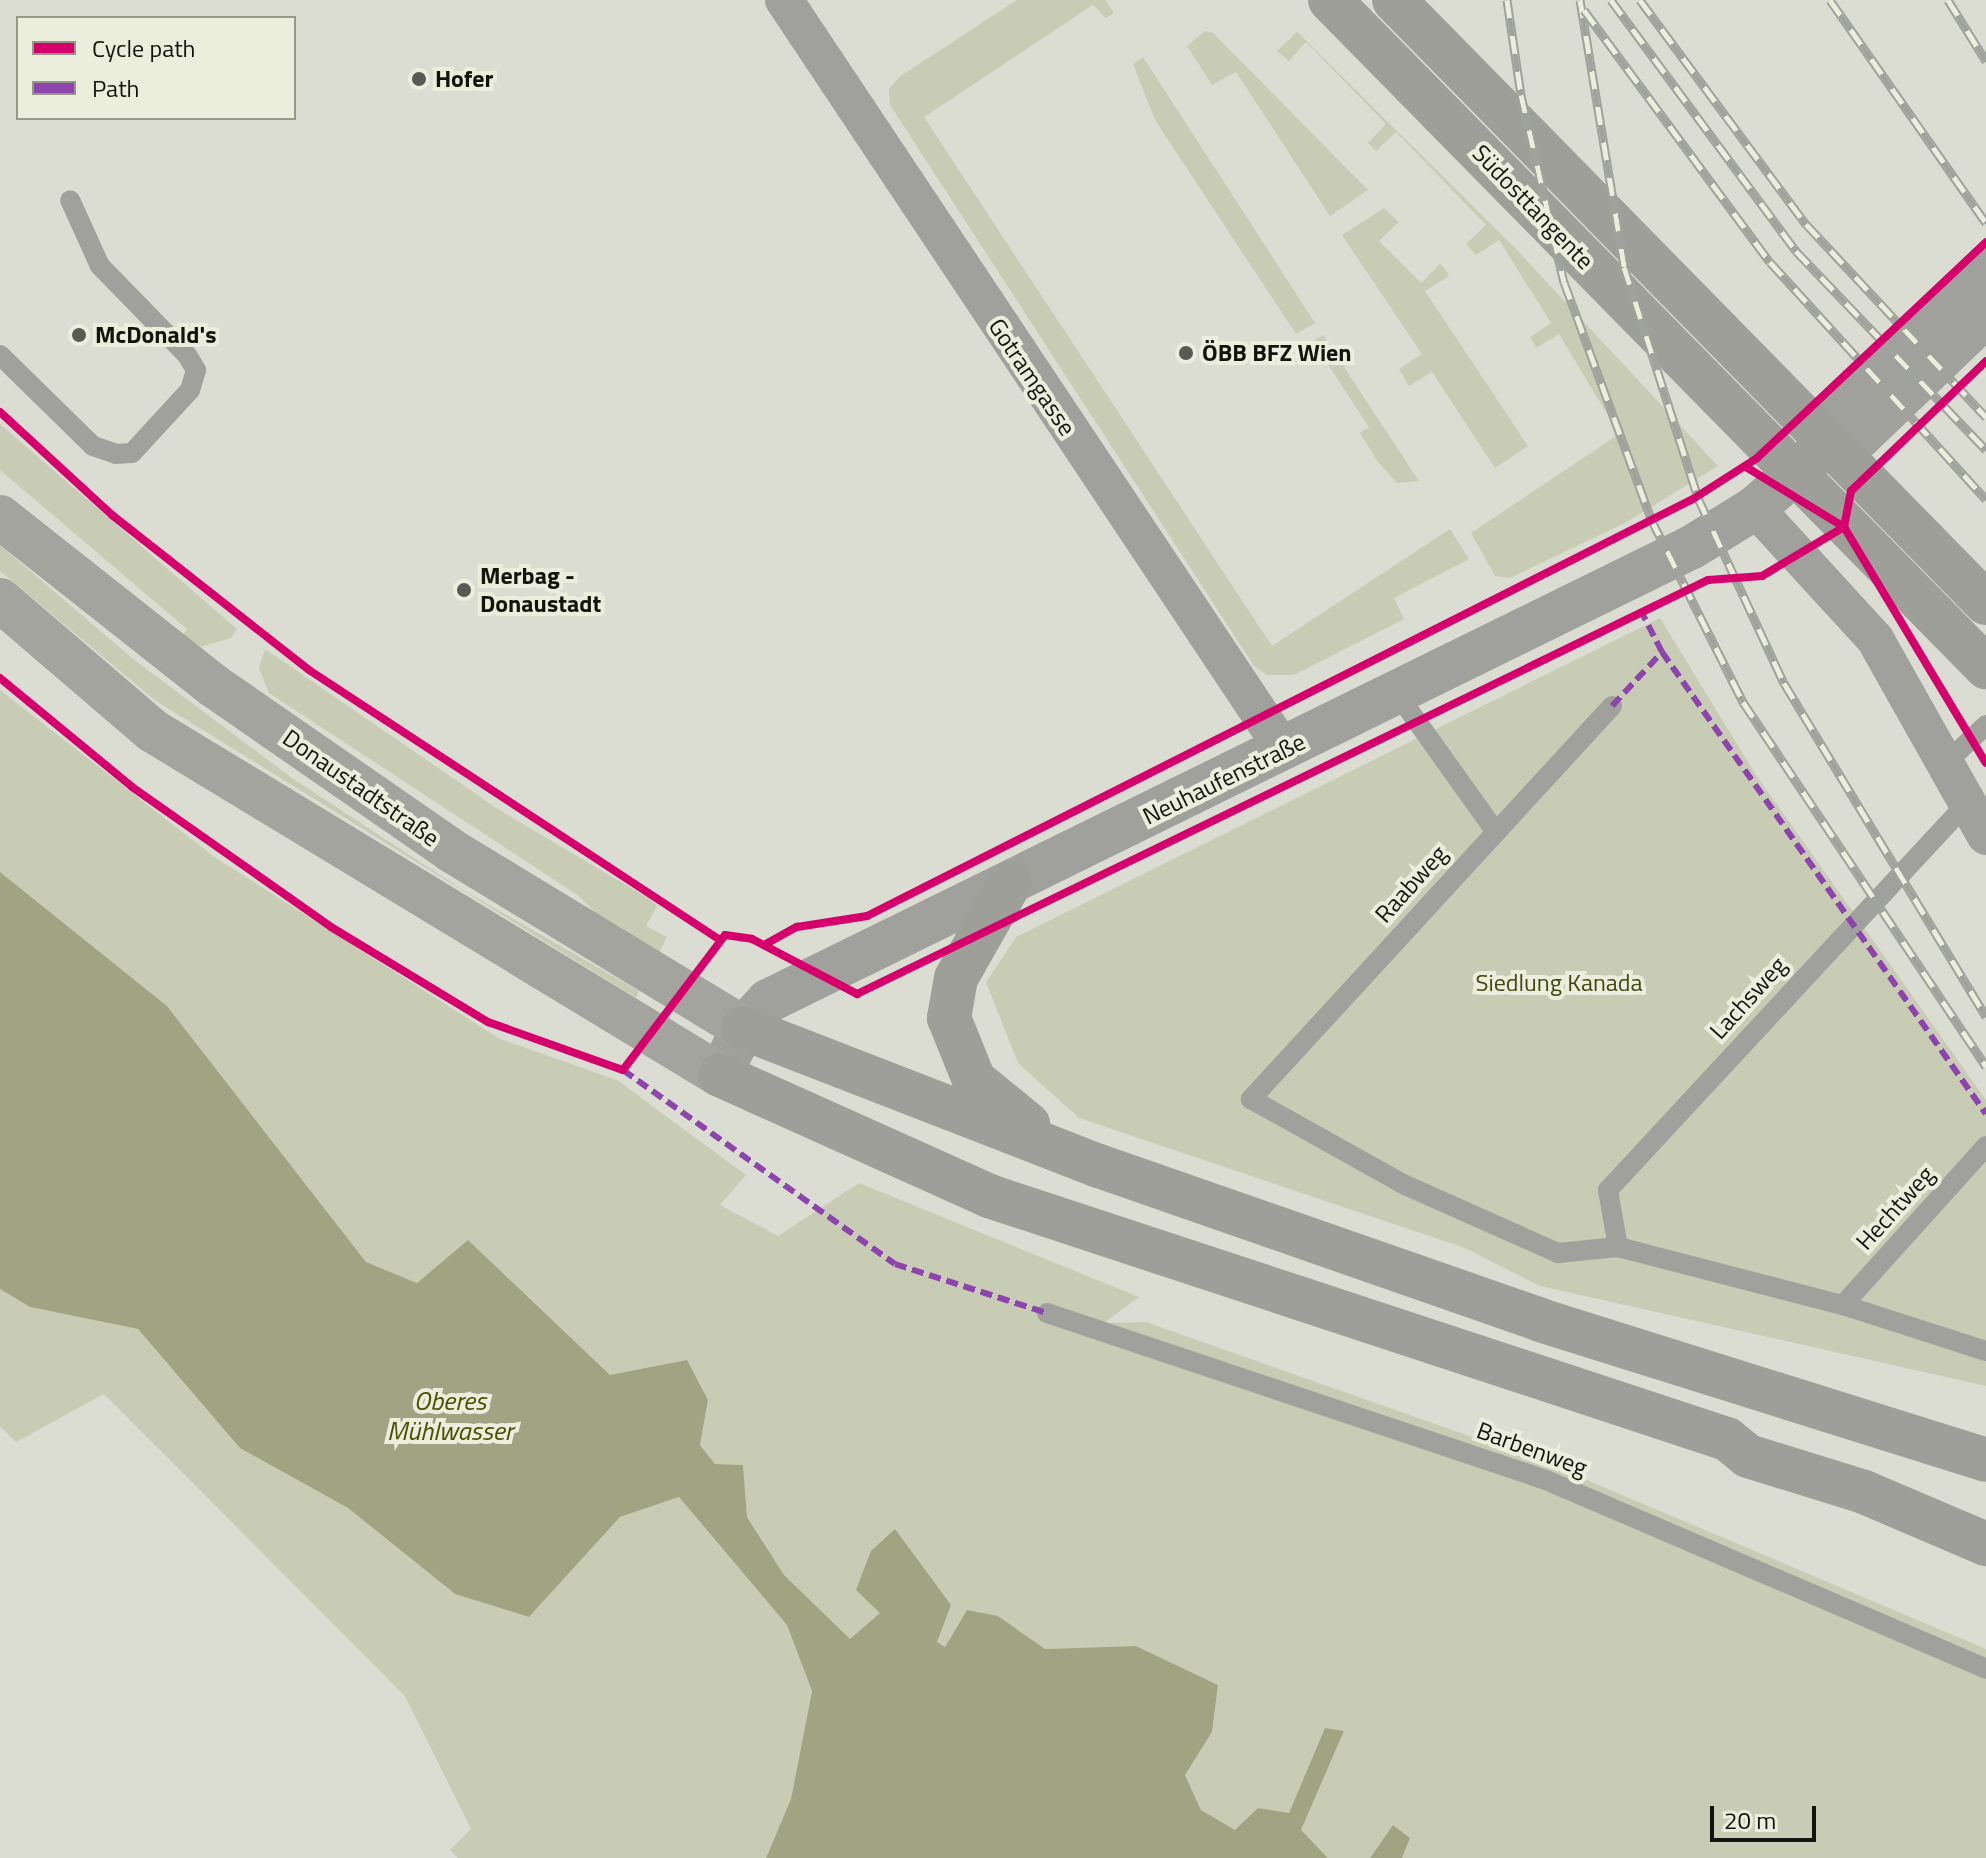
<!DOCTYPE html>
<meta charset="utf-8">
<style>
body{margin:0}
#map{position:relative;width:1986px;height:1858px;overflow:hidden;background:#dbddd3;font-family:"Titillium Web",sans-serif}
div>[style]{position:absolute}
.green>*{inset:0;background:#c9ccb5}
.water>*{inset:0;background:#a0a482}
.service>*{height:20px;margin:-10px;padding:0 10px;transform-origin:10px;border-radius:10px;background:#a0a19d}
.minor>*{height:38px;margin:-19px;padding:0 19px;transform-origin:19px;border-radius:19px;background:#a0a19d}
.tertiary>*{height:44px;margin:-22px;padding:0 22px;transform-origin:22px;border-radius:22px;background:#a0a19d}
.primary>*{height:44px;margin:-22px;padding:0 22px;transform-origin:22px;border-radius:22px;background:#a3a49d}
.motorway>*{height:44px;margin:-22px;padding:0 22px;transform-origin:22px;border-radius:22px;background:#9e9f98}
.rail>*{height:9px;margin-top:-4.5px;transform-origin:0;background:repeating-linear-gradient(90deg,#ebeedc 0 18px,#a0a29c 0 36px);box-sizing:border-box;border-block:2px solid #a0a29c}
.quiet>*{height:6px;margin-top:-3px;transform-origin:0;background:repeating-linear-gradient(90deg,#8e44ad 0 12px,transparent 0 18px)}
.cycleway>*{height:8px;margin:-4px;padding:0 4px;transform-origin:4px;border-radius:4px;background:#d6006c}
.dots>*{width:22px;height:22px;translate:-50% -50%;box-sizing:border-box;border:4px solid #ebeedc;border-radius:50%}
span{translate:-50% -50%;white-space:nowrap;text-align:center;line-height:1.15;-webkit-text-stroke:8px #ebeedc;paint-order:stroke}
.poi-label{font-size:24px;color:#13140e;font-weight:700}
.left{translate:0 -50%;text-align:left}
.street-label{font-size:24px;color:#13140e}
.park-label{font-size:24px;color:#434813}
.water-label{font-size:26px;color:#4a5001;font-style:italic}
.legend{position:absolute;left:16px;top:16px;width:280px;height:104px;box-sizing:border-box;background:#ebeedc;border:2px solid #95978a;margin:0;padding:10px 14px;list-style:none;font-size:24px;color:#13140e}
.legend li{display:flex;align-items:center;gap:16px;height:40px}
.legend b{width:40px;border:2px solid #95978a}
.scale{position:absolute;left:1710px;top:1806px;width:106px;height:36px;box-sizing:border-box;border:4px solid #13140e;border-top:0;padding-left:10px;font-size:24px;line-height:28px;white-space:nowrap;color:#13140e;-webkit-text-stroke:6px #ebeedc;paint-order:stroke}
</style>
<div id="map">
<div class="green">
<div style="clip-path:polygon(1017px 0,1106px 0,1114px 13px,1106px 18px,1093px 5px,924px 117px,1272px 646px,1450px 529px,1469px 559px,1394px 598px,1404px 619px,1294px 675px,1267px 675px,1254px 666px,890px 105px,889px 89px,899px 77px)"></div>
<div style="clip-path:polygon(1265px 0,1518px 251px,1718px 466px,1625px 523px,1510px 578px,1495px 576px,1471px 533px,1619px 434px,1559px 334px,1536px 348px,1530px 337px,1551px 323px,1499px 240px,1476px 255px,1466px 244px,1486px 225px,1396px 132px,1376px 151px,1368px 143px,1386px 124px,1306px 42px,1289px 61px,1277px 51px,1297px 32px)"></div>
<div style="clip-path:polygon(1205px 31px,1213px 33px,1368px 190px,1330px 216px,1236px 72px,1212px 85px,1187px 46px)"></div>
<div style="clip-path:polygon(1143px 57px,1257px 233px,1315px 323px,1296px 334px,1155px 120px,1133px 64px)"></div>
<div style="clip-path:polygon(1384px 208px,1399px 222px,1379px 241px,1421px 283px,1440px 264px,1445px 269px,1449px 276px,1425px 291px,1528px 446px,1495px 468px,1432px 372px,1409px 386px,1399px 369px,1422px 354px,1342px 235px)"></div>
<div style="clip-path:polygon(1323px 335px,1411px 469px,1419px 481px,1397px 483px,1377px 461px,1360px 433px,1369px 427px,1325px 360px,1318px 364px,1306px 346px)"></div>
<div style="clip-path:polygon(0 424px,237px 629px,231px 638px,196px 648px,182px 637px,187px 629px,0 470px)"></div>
<div style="clip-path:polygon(0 545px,132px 658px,292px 778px,463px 890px,639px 991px,636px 998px,156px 701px,0 571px)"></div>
<div style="clip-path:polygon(1660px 618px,1756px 775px,1986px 1100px,1986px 1386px,1540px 1286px,1465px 1248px,1079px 1118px,1018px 1063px,986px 982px,1016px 937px)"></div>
<div style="clip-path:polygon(265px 649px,498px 809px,651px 900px,657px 906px,646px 926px,667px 937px,657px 957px,612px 930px,579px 896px,269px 693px,259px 668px)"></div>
<div style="clip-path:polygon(0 690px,213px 856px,500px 1039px,617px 1080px,746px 1175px,720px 1205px,778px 1236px,859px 1183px,1139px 1297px,1104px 1323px,1146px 1322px,1549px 1464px,1986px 1649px,1986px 1858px,1402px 1858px,1410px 1838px,1393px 1825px,1370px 1858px,1328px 1858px,1301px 1830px,1344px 1731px,1325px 1729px,1289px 1813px,1235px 1830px,1201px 1810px,1185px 1775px,1212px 1732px,1218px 1685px,1136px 1646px,1045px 1649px,998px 1616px,967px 1610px,945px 1647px,881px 1612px,850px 1640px,784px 1575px,747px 1517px,743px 1465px,715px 1464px,700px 1445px,708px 1400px,610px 1375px,468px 1240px,417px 1283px,366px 1262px,167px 1006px,0 872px)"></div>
<div style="clip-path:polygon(0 1289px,30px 1307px,138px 1329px,241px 1448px,348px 1508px,455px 1594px,529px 1617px,620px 1517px,679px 1497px,787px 1625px,812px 1691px,791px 1799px,766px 1858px,458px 1858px,450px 1850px,471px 1829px,405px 1696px,104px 1394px,16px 1442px,0 1426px)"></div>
</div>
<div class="water">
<div style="clip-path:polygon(0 872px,167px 1006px,366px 1262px,417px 1283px,468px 1240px,610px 1375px,687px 1360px,708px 1400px,700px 1445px,715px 1464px,743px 1465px,747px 1517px,784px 1575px,850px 1639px,880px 1613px,856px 1590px,871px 1551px,895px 1529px,951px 1605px,937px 1642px,945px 1647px,967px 1610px,998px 1616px,1045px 1649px,1136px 1646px,1218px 1685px,1212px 1732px,1185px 1775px,1201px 1810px,1235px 1830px,1258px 1808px,1289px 1813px,1325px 1728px,1344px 1731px,1301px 1830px,1328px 1858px,766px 1858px,791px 1799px,812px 1691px,787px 1625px,679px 1497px,620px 1517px,529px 1617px,455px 1594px,348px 1508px,240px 1448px,138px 1329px,30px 1307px,0 1289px)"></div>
<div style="clip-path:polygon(1393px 1825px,1410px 1838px,1402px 1858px,1370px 1858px)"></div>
</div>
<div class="service">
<div style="left:0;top:355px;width:130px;rotate:44.4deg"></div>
<div style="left:93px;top:446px;width:24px;rotate:19deg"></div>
<div style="left:116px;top:454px;width:16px;rotate:-4deg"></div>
<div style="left:132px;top:453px;width:86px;rotate:-47.4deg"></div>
<div style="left:190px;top:390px;width:21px;rotate:-73deg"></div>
<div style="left:196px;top:370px;width:17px;rotate:-121deg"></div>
<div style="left:187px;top:355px;width:124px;rotate:-134.3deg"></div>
<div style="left:100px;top:266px;width:72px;rotate:-114.4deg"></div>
<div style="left:1396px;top:692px;width:171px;rotate:54.5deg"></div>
<div style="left:1612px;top:706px;width:534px;rotate:132.57deg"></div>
<div style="left:1251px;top:1099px;width:174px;rotate:29.2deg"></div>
<div style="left:1403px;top:1184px;width:170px;rotate:24deg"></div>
<div style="left:1558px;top:1253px;width:60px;rotate:-5.7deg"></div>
<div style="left:1618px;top:1247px;width:232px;rotate:14.5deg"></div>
<div style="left:1843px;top:1305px;width:150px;rotate:17.8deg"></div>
<div style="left:1949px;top:760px;width:51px;rotate:-43.4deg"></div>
<div style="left:1618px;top:1247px;width:58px;rotate:-100deg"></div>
<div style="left:1608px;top:1190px;width:531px;rotate:-47.14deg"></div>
<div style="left:1843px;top:1305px;width:214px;rotate:-48deg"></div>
<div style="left:1047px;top:1313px;width:526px;rotate:18.5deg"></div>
<div style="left:1546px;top:1480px;width:479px;rotate:23.2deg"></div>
</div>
<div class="minor">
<div style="left:784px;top:0;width:901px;rotate:56.31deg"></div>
<div style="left:1755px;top:508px;width:178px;rotate:47.5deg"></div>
<div style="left:1875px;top:639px;width:226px;rotate:60.6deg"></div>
</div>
<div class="tertiary">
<div style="left:1831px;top:441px;width:28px;rotate:-82deg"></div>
<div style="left:1835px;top:413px;width:209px;rotate:-43.8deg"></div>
<div style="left:720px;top:1075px;width:52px;rotate:-63.9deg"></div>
<div style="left:743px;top:1028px;width:37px;rotate:-47deg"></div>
<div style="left:768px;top:1001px;width:1030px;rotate:-26.17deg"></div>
<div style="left:1692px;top:547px;width:74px;rotate:-31.8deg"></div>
<div style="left:1755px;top:508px;width:101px;rotate:-41.4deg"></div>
<div style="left:1831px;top:441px;width:28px;rotate:-8deg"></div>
<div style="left:1859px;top:437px;width:176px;rotate:-43.8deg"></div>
</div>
<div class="primary">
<div style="left:0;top:517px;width:273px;rotate:38.3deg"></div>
<div style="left:214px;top:686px;width:290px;rotate:34.7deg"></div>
<div style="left:452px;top:851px;width:341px;rotate:31.3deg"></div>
<div style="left:0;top:600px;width:201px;rotate:40.6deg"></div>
<div style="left:153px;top:731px;width:663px;rotate:31.25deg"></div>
</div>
<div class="motorway">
<div style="left:1330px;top:0;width:936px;rotate:45.48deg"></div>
<div style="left:1394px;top:0;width:845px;rotate:45.53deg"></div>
<div style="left:1010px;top:883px;width:109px;rotate:119.6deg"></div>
<div style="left:956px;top:978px;width:41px;rotate:99.9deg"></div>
<div style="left:949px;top:1018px;width:67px;rotate:68deg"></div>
<div style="left:974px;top:1080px;width:70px;rotate:39.2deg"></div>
<div style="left:743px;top:1028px;width:382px;rotate:21.2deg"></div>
<div style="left:1099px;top:1166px;width:467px;rotate:19.2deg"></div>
<div style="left:1540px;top:1320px;width:467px;rotate:17.4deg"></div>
<div style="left:720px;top:1075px;width:295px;rotate:24.2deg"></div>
<div style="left:989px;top:1196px;width:777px;rotate:18.23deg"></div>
<div style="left:1727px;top:1439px;width:27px;rotate:39deg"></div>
<div style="left:1748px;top:1456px;width:121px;rotate:17.2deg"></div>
<div style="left:1864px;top:1492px;width:133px;rotate:23.1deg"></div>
</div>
<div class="rail">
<div style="left:1507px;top:0;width:96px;rotate:81.6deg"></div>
<div style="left:1521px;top:95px;width:192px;rotate:77.1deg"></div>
<div style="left:1564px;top:282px;width:252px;rotate:69.8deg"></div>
<div style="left:1651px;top:519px;width:205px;rotate:63.3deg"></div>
<div style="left:1743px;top:702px;width:438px;rotate:56.3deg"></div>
<div style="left:1580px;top:0;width:271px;rotate:80.6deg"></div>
<div style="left:1624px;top:267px;width:243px;rotate:72.2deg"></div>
<div style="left:1698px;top:498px;width:204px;rotate:65.1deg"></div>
<div style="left:1784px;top:683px;width:390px;rotate:58.8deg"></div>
<div style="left:1611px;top:0;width:312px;rotate:53.6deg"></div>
<div style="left:1796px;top:251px;width:275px;rotate:46.3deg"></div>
<div style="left:1640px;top:0;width:279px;rotate:53.5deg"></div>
<div style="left:1806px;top:224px;width:264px;rotate:47deg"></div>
<div style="left:1830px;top:0;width:272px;rotate:55deg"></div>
<div style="left:1948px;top:0;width:72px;rotate:58.1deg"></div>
<div style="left:1584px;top:10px;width:313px;rotate:53.6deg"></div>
<div style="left:1770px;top:262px;width:321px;rotate:47.7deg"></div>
</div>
<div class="quiet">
<div style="left:1662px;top:652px;width:564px;rotate:54.96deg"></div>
<div style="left:1612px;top:706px;width:74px;rotate:-47.2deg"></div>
<div style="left:1662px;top:652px;width:46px;rotate:-117.1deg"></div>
<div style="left:623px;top:1070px;width:334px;rotate:35.5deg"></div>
<div style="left:895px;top:1264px;width:160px;rotate:17.9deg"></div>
</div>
<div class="cycleway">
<div style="left:0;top:412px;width:152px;rotate:42.6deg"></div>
<div style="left:112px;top:515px;width:251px;rotate:38.2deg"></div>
<div style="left:309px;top:670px;width:490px;rotate:33.3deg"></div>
<div style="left:1746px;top:467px;width:115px;rotate:31.5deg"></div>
<div style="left:1844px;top:527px;width:275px;rotate:59deg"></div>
<div style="left:0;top:678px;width:171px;rotate:39.5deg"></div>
<div style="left:132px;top:787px;width:243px;rotate:35.1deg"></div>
<div style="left:331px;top:927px;width:184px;rotate:31.2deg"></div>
<div style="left:488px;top:1022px;width:143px;rotate:19.6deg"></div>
<div style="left:623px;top:1070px;width:169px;rotate:-52.9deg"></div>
<div style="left:725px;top:935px;width:27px;rotate:8deg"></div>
<div style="left:752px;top:939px;width:119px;rotate:27.6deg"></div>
<div style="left:857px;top:994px;width:946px;rotate:-25.94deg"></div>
<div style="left:1708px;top:580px;width:54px;rotate:-4.2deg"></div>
<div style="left:1762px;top:576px;width:96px;rotate:-30.9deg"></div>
<div style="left:1844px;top:527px;width:37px;rotate:-79deg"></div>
<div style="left:1851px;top:491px;width:187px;rotate:-43.9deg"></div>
<div style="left:764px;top:945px;width:38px;rotate:-29deg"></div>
<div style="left:797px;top:927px;width:71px;rotate:-8.9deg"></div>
<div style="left:867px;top:916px;width:925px;rotate:-26.79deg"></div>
<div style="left:1693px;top:499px;width:76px;rotate:-32.6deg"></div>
<div style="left:1757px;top:458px;width:315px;rotate:-43.3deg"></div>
</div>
<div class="dots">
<div style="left:419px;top:79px;background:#595a53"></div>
<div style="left:79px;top:335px;background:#595a53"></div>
<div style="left:1186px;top:353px;background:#595a53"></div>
<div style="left:464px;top:590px;background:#595a53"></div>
</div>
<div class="poi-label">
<span class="left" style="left:435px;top:79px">Hofer</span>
<span class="left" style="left:95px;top:335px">McDonald's</span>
<span class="left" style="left:1202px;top:353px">ÖBB BFZ Wien</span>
<span class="left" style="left:480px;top:590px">Merbag -<br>Donaustadt</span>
</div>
<div class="street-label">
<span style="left:1533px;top:207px;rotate:46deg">Südosttangente</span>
<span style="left:1032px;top:377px;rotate:56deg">Gotramgasse</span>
<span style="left:1224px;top:779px;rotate:-26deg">Neuhaufenstraße</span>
<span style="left:361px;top:788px;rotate:35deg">Donaustadtstraße</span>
<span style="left:1411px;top:884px;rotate:-48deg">Raabweg</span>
<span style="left:1748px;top:998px;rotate:-48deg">Lachsweg</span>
<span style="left:1895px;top:1208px;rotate:-48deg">Hechtweg</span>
<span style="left:1532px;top:1449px;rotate:20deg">Barbenweg</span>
</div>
<div class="park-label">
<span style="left:1559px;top:983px">Siedlung Kanada</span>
</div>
<div class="water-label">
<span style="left:450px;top:1416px">Oberes<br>Mühlwasser</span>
</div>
<ul class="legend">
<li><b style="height:10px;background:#d6006c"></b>Cycle path</li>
<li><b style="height:10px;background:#8e44ad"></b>Path</li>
</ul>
<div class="scale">20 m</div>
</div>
